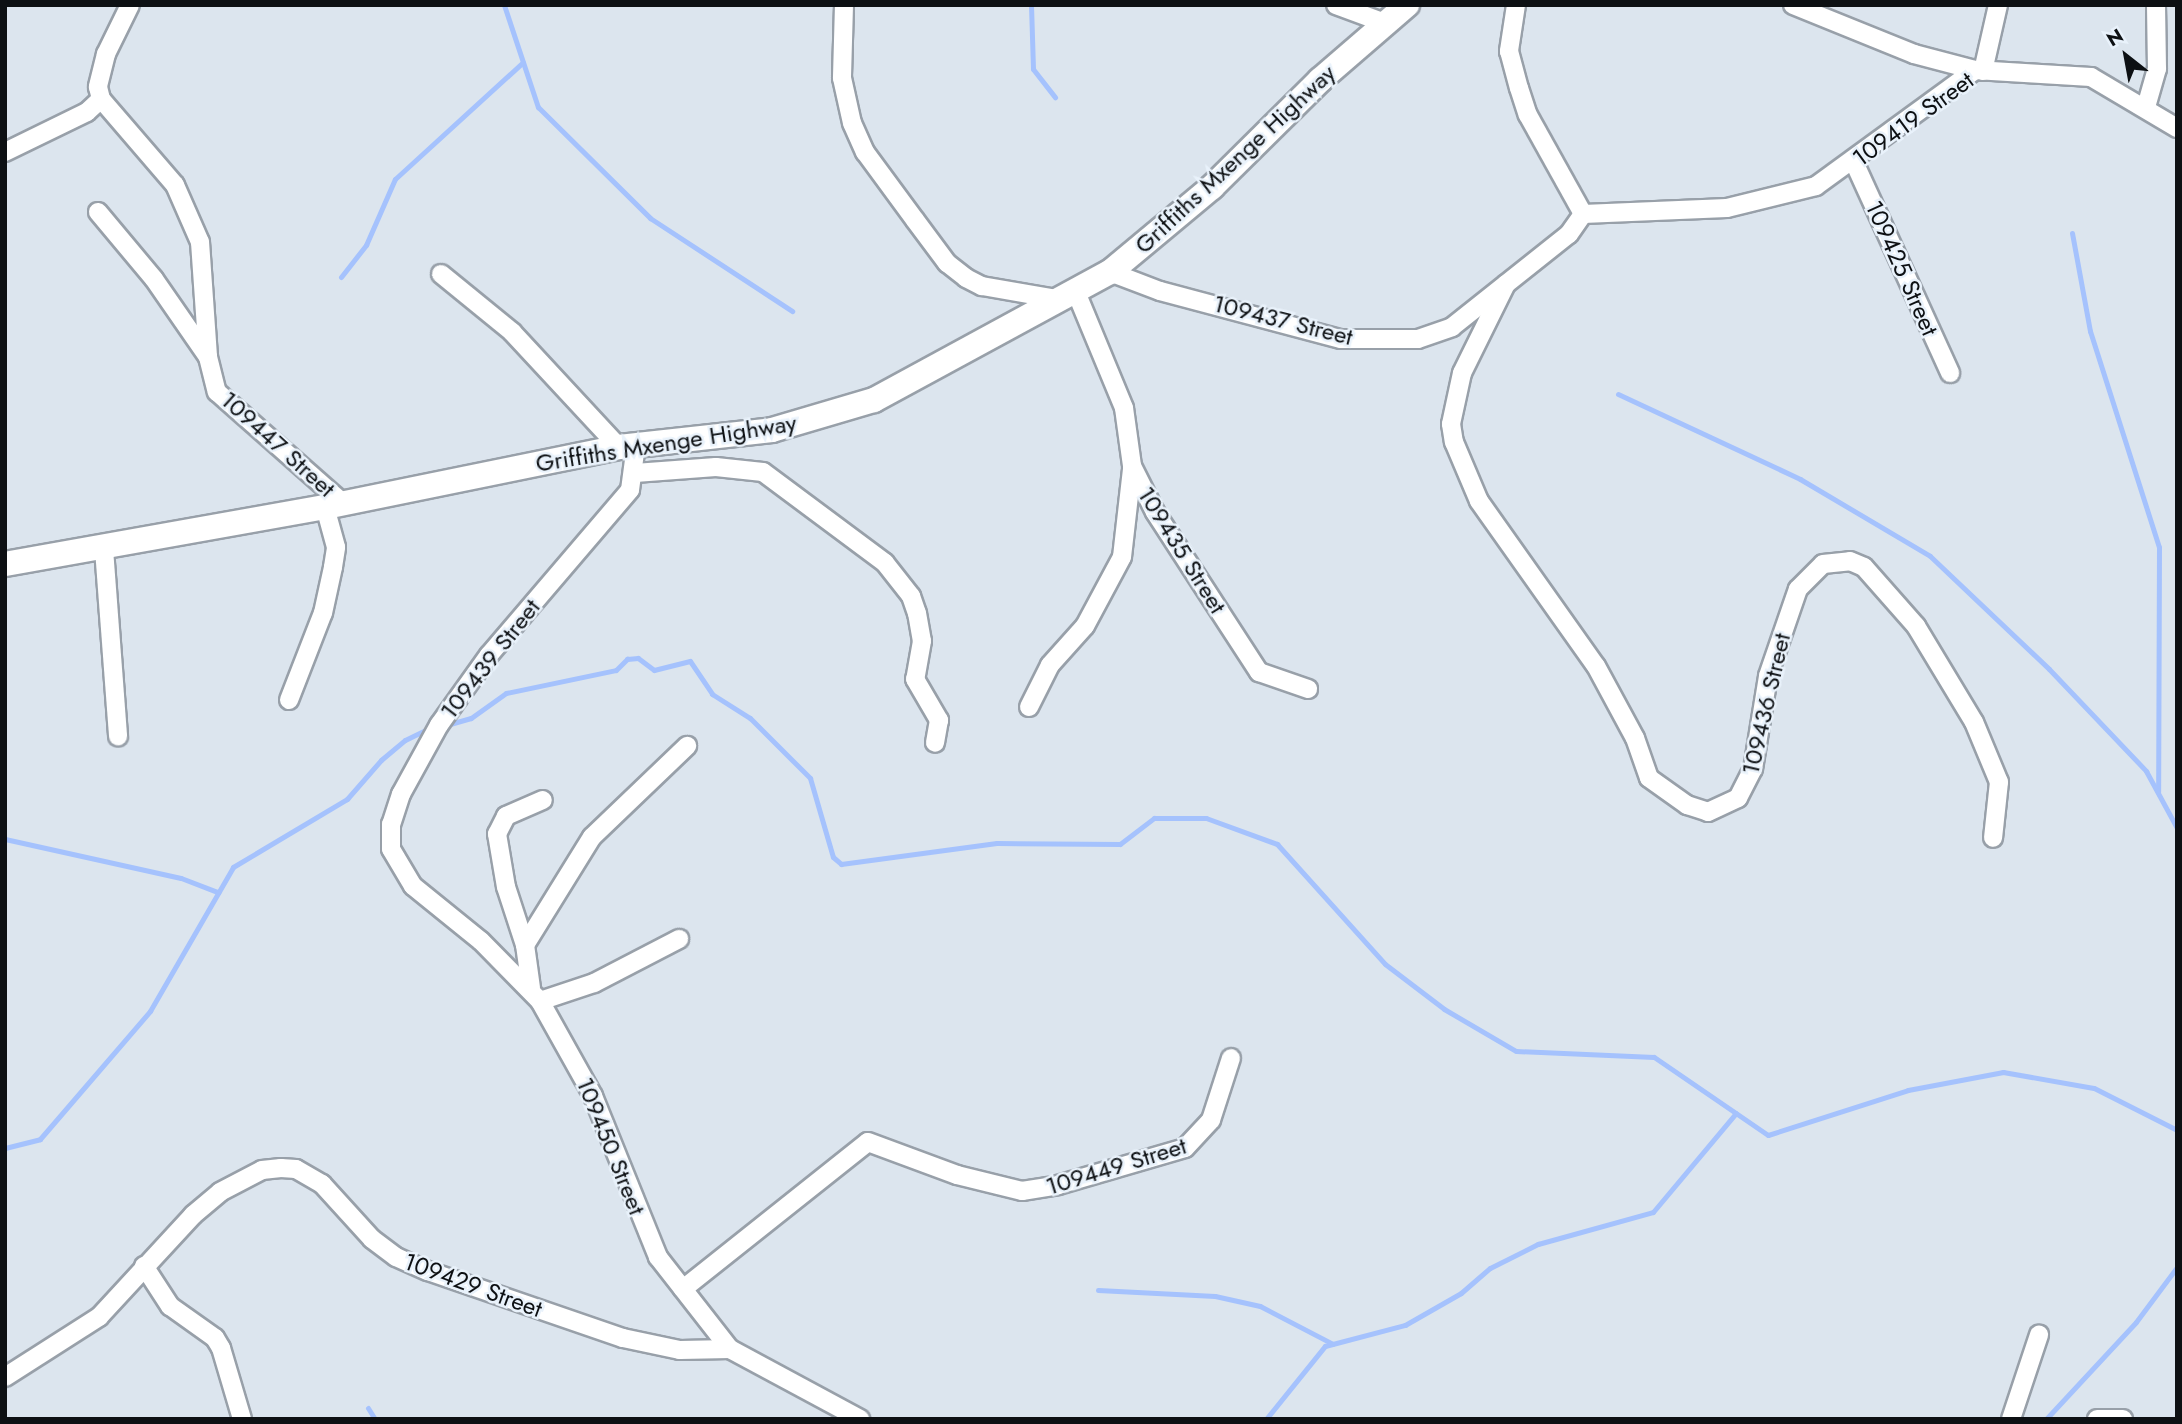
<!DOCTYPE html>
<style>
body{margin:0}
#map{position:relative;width:2182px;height:1424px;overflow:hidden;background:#dce5ee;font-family:Jost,sans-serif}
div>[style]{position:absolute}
.stream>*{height:5px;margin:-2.5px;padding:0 2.5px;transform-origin:2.5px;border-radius:2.5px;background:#a5c2fd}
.roads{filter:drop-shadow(2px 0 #98a0a9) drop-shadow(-2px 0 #98a0a9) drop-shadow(0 2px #98a0a9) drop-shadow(0 -2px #98a0a9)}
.street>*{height:18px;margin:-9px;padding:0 9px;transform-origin:9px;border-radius:9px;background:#fff}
.secondary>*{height:24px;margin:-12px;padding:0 12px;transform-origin:12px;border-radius:12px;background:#fff}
span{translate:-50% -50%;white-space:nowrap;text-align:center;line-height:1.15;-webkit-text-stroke:5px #e9f2fb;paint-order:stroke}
.street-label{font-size:24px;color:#0d1013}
.frame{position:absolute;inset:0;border:7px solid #0d1013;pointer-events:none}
.north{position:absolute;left:2091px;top:21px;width:70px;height:70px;-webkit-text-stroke:5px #e9f2fb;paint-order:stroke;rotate:329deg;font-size:19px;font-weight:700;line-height:28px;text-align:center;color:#0d1013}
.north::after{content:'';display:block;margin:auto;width:24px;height:32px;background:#0d1013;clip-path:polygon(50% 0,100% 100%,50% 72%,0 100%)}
</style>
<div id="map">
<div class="stream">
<div style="left:504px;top:5px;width:108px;rotate:71.6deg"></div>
<div style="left:538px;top:107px;width:158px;rotate:44.7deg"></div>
<div style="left:650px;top:218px;width:170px;rotate:33.2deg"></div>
<div style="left:1031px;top:5px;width:64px;rotate:88.2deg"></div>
<div style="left:1033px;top:69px;width:36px;rotate:52deg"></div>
<div style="left:2072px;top:233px;width:100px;rotate:79.6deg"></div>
<div style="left:2090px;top:331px;width:227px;rotate:72.3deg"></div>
<div style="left:2159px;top:547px;width:245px;rotate:90.2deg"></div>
<div style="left:341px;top:277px;width:41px;rotate:-52deg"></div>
<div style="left:366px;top:245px;width:72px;rotate:-66.3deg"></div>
<div style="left:395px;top:179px;width:173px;rotate:-42.4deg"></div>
<div style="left:1618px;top:394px;width:201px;rotate:25deg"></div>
<div style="left:1800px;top:479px;width:151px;rotate:30.6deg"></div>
<div style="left:1930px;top:556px;width:164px;rotate:43.5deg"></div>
<div style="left:2049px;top:669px;width:141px;rotate:46.4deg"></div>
<div style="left:2146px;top:771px;width:65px;rotate:61.5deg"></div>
<div style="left:443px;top:726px;width:29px;rotate:-16deg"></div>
<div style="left:471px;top:718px;width:43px;rotate:-35.5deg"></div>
<div style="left:506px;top:693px;width:112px;rotate:-11.8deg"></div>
<div style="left:616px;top:670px;width:16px;rotate:-45deg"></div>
<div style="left:627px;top:659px;width:11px;rotate:-5deg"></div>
<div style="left:638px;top:658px;width:20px;rotate:37deg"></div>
<div style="left:654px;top:670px;width:37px;rotate:-14deg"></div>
<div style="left:690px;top:661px;width:40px;rotate:56deg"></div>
<div style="left:712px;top:694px;width:45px;rotate:32.3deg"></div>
<div style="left:750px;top:718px;width:85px;rotate:45deg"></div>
<div style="left:810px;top:778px;width:82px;rotate:73.8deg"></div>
<div style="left:833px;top:857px;width:11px;rotate:41deg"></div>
<div style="left:841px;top:864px;width:157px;rotate:-7.7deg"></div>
<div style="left:997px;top:843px;width:123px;rotate:0.5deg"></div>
<div style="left:1120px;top:844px;width:43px;rotate:-37.4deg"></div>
<div style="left:1154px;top:818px;width:52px"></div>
<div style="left:1206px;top:818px;width:76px;rotate:20.1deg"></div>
<div style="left:1277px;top:844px;width:161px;rotate:48deg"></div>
<div style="left:1385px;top:964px;width:74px;rotate:37.3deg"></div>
<div style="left:1444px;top:1009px;width:83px;rotate:30.3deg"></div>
<div style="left:1516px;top:1051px;width:138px;rotate:2.5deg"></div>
<div style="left:1654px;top:1057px;width:138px;rotate:34.4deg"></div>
<div style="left:1768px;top:1135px;width:147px;rotate:-17.8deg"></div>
<div style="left:1908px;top:1090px;width:97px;rotate:-10.7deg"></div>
<div style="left:2003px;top:1072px;width:92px;rotate:10deg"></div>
<div style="left:2094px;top:1088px;width:93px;rotate:26.8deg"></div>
<div style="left:5px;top:839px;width:180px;rotate:12.5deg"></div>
<div style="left:181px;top:878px;width:40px;rotate:21deg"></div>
<div style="left:5px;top:1148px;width:36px;rotate:-14deg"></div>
<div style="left:40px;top:1139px;width:169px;rotate:-49.3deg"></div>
<div style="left:150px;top:1011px;width:166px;rotate:-60deg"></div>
<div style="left:233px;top:867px;width:133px;rotate:-30.8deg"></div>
<div style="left:347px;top:799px;width:52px;rotate:-48.9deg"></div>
<div style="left:381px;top:760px;width:31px;rotate:-40deg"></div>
<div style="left:405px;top:740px;width:32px;rotate:-26deg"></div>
<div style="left:1098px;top:1290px;width:117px;rotate:2.9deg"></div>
<div style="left:1215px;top:1296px;width:46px;rotate:12.5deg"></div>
<div style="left:1260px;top:1306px;width:82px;rotate:27.5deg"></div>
<div style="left:368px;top:1408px;width:13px;rotate:58deg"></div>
<div style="left:1266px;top:1419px;width:94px;rotate:-51.1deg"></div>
<div style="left:1325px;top:1346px;width:83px;rotate:-14.7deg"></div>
<div style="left:1405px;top:1325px;width:64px;rotate:-29.7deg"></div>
<div style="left:1461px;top:1293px;width:38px;rotate:-41deg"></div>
<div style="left:1490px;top:1268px;width:54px;rotate:-26.6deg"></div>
<div style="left:1538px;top:1244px;width:119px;rotate:-15.5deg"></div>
<div style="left:1653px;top:1212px;width:129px;rotate:-50deg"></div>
<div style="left:2046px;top:1419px;width:132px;rotate:-47.1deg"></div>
<div style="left:2136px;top:1322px;width:69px;rotate:-53.3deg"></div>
</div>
<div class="roads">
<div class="street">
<div style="left:130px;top:5px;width:55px;rotate:116.1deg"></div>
<div style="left:106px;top:54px;width:34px;rotate:104deg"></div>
<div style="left:98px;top:87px;width:12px;rotate:76deg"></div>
<div style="left:101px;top:99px;width:113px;rotate:49.3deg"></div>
<div style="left:175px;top:185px;width:62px;rotate:66.3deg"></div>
<div style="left:200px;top:242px;width:115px;rotate:86deg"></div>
<div style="left:208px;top:357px;width:36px;rotate:76deg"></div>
<div style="left:217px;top:392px;width:169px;rotate:41.4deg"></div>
<div style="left:844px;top:5px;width:73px;rotate:91.6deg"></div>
<div style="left:842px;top:78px;width:46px;rotate:77.5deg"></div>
<div style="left:852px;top:123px;width:32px;rotate:66deg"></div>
<div style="left:865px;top:152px;width:84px;rotate:53.7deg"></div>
<div style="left:915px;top:220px;width:54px;rotate:53.3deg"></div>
<div style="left:947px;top:263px;width:24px;rotate:38deg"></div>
<div style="left:966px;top:278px;width:18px;rotate:27deg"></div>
<div style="left:982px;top:286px;width:81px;rotate:9.9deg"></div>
<div style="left:1336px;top:5px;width:52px;rotate:20.2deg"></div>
<div style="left:1516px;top:5px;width:47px;rotate:98.7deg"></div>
<div style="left:1509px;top:51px;width:38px;rotate:75deg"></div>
<div style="left:1519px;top:88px;width:28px;rotate:72deg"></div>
<div style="left:1528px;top:115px;width:113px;rotate:60.9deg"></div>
<div style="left:1793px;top:5px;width:131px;rotate:22deg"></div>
<div style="left:1914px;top:54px;width:63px;rotate:14.7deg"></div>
<div style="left:1983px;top:71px;width:68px;rotate:-77.2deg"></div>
<div style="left:2146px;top:107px;width:40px;rotate:-74deg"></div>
<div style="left:2157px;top:69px;width:64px;rotate:-90.9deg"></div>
<div style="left:5px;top:152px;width:91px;rotate:-26deg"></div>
<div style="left:87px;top:112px;width:19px;rotate:-43deg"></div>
<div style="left:1854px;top:162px;width:232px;rotate:65.5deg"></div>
<div style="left:98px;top:212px;width:87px;rotate:50.1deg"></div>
<div style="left:154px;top:279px;width:95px;rotate:55.3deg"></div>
<div style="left:1110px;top:272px;width:53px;rotate:20.8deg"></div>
<div style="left:1160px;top:291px;width:187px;rotate:14.9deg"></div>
<div style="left:1341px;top:339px;width:77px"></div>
<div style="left:1418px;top:339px;width:36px;rotate:-19deg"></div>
<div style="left:1452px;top:327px;width:149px;rotate:-38.5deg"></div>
<div style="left:1569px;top:234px;width:24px;rotate:-55deg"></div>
<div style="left:1583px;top:214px;width:144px;rotate:-2.4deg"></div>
<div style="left:1727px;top:208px;width:92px;rotate:-13.9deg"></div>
<div style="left:1816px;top:186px;width:197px;rotate:-36.1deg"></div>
<div style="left:1975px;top:70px;width:116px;rotate:3.5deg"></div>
<div style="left:2091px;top:77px;width:100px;rotate:30.7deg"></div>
<div style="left:441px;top:274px;width:92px;rotate:39.2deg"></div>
<div style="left:512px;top:332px;width:157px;rotate:47.1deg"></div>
<div style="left:1506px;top:284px;width:99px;rotate:116.3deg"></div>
<div style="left:1462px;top:373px;width:52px;rotate:102.2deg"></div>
<div style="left:1451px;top:424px;width:18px;rotate:81deg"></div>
<div style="left:1454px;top:442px;width:64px;rotate:67deg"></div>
<div style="left:1479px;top:501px;width:202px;rotate:54.7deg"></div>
<div style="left:1596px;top:666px;width:82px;rotate:61.6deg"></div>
<div style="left:1635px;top:738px;width:42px;rotate:70.7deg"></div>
<div style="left:1649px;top:778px;width:47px;rotate:35.4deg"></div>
<div style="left:1687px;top:805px;width:22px;rotate:18deg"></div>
<div style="left:1708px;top:812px;width:33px;rotate:-25deg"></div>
<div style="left:1738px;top:798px;width:33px;rotate:-63deg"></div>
<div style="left:1753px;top:769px;width:94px;rotate:-80.8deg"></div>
<div style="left:1768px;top:676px;width:92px;rotate:-71deg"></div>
<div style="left:1798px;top:589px;width:35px;rotate:-45deg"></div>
<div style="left:1823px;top:564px;width:27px;rotate:-6deg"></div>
<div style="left:1850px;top:561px;width:15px;rotate:23deg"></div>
<div style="left:1864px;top:567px;width:79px;rotate:48.6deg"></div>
<div style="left:1916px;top:626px;width:112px;rotate:58.9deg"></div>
<div style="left:1974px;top:722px;width:65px;rotate:67.4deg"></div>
<div style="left:1999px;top:782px;width:56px;rotate:96.1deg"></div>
<div style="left:1076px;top:292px;width:126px;rotate:67.5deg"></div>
<div style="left:1124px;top:408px;width:59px;rotate:82.1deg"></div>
<div style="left:1132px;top:466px;width:51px;rotate:63.4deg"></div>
<div style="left:1155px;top:512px;width:191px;rotate:57deg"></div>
<div style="left:1259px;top:672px;width:52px;rotate:19.1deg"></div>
<div style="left:636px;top:445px;width:45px;rotate:97.6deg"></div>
<div style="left:630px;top:490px;width:217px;rotate:130.5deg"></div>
<div style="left:489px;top:655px;width:86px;rotate:125.5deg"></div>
<div style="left:439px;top:725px;width:79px;rotate:118.8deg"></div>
<div style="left:401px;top:794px;width:32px;rotate:108deg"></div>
<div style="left:391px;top:824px;width:25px;rotate:90deg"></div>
<div style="left:391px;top:849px;width:43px;rotate:59.3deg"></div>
<div style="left:413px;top:886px;width:87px;rotate:39deg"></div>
<div style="left:481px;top:941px;width:84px;rotate:45.5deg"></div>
<div style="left:540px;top:1001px;width:109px;rotate:60.8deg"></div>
<div style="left:593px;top:1096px;width:174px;rotate:68deg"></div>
<div style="left:658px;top:1257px;width:117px;rotate:52deg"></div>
<div style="left:635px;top:473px;width:81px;rotate:-4.2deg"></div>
<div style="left:716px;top:467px;width:47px;rotate:6.1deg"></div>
<div style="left:763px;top:472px;width:152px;rotate:36.7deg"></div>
<div style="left:885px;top:563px;width:42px;rotate:51.8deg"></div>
<div style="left:911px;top:596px;width:18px;rotate:71deg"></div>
<div style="left:917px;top:613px;width:28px;rotate:80deg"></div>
<div style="left:922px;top:641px;width:39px;rotate:100deg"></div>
<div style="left:915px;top:679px;width:48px;rotate:59.7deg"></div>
<div style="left:939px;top:720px;width:23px;rotate:100deg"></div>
<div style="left:104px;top:549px;width:188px;rotate:85.7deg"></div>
<div style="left:289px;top:700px;width:93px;rotate:-68.7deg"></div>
<div style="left:323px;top:613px;width:47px;rotate:-77.7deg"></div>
<div style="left:333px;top:567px;width:20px;rotate:-81deg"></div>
<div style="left:336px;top:547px;width:41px;rotate:-105.4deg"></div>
<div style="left:1029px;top:707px;width:47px;rotate:-63.4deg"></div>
<div style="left:1050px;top:665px;width:52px;rotate:-48.1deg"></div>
<div style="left:1085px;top:626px;width:78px;rotate:-61.8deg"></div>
<div style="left:1122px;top:557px;width:89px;rotate:-83.5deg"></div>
<div style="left:525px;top:945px;width:127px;rotate:-58.2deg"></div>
<div style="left:592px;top:837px;width:132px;rotate:-43.8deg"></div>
<div style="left:531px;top:988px;width:43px;rotate:-97.9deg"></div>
<div style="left:525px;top:945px;width:61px;rotate:-108.1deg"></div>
<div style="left:506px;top:887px;width:54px;rotate:-99.6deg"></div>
<div style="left:497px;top:834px;width:20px;rotate:-63deg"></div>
<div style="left:506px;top:816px;width:40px;rotate:-23.4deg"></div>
<div style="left:540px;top:1001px;width:57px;rotate:-18.4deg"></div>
<div style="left:594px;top:983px;width:96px;rotate:-27.4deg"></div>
<div style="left:144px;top:1266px;width:48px;rotate:57deg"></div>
<div style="left:170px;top:1306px;width:55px;rotate:35.4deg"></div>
<div style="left:215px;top:1338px;width:12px;rotate:59deg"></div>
<div style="left:221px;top:1348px;width:74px;rotate:73.5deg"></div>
<div style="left:683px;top:1289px;width:236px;rotate:-38.5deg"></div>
<div style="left:868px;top:1142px;width:95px;rotate:20.3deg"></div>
<div style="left:957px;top:1175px;width:67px;rotate:13.8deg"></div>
<div style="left:1022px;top:1191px;width:36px;rotate:-9deg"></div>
<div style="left:1058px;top:1185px;width:132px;rotate:-16.2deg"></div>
<div style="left:1185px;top:1148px;width:38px;rotate:-47deg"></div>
<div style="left:1211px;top:1120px;width:65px;rotate:-72.1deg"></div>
<div style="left:5px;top:1377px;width:112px;rotate:-32.6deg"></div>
<div style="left:99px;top:1317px;width:139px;rotate:-47.3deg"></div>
<div style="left:193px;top:1215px;width:35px;rotate:-40deg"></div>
<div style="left:220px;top:1192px;width:47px;rotate:-27.6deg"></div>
<div style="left:262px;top:1170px;width:19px;rotate:-6deg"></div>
<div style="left:281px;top:1168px;width:15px;rotate:4deg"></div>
<div style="left:296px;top:1169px;width:30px;rotate:30deg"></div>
<div style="left:322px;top:1184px;width:74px;rotate:47.7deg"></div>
<div style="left:372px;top:1239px;width:30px;rotate:37deg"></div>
<div style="left:396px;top:1257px;width:35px;rotate:24deg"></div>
<div style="left:428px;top:1271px;width:206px;rotate:19deg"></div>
<div style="left:623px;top:1338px;width:58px;rotate:11.9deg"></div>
<div style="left:680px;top:1350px;width:50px;rotate:-1.1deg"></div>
<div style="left:730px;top:1349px;width:148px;rotate:28.3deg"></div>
<div style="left:2011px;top:1419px;width:89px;rotate:-71.6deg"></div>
<div style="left:2097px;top:1419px;width:26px"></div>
</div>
<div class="secondary">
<div style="left:5px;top:564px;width:325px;rotate:-10.1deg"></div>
<div style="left:325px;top:507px;width:300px;rotate:-11.5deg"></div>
<div style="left:619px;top:447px;width:154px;rotate:-6.3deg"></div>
<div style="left:772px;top:430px;width:106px;rotate:-16.4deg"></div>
<div style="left:874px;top:400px;width:268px;rotate:-28.5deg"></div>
<div style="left:1110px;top:272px;width:133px;rotate:-39.8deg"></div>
<div style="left:1212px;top:187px;width:152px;rotate:-44.7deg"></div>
<div style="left:1320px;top:80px;width:115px;rotate:-40.8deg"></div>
</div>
</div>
<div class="street-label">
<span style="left:1913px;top:119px;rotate:-36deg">109419 Street</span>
<span style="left:1235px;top:159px;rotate:-43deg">Griffiths Mxenge Highway</span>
<span style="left:1902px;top:268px;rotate:66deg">109425 Street</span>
<span style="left:1283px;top:320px;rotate:14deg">109437 Street</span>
<span style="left:666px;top:443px;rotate:-9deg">Griffiths Mxenge Highway</span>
<span style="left:278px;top:444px;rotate:42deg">109447 Street</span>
<span style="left:1182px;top:550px;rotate:58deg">109435 Street</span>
<span style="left:490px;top:659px;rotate:-52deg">109439 Street</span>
<span style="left:1766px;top:704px;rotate:-77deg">109436 Street</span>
<span style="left:611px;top:1146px;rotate:68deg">109450 Street</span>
<span style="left:1116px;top:1166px;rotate:-17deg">109449 Street</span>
<span style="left:473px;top:1285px;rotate:20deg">109429 Street</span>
</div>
<div class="frame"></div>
<div class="north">N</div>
</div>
